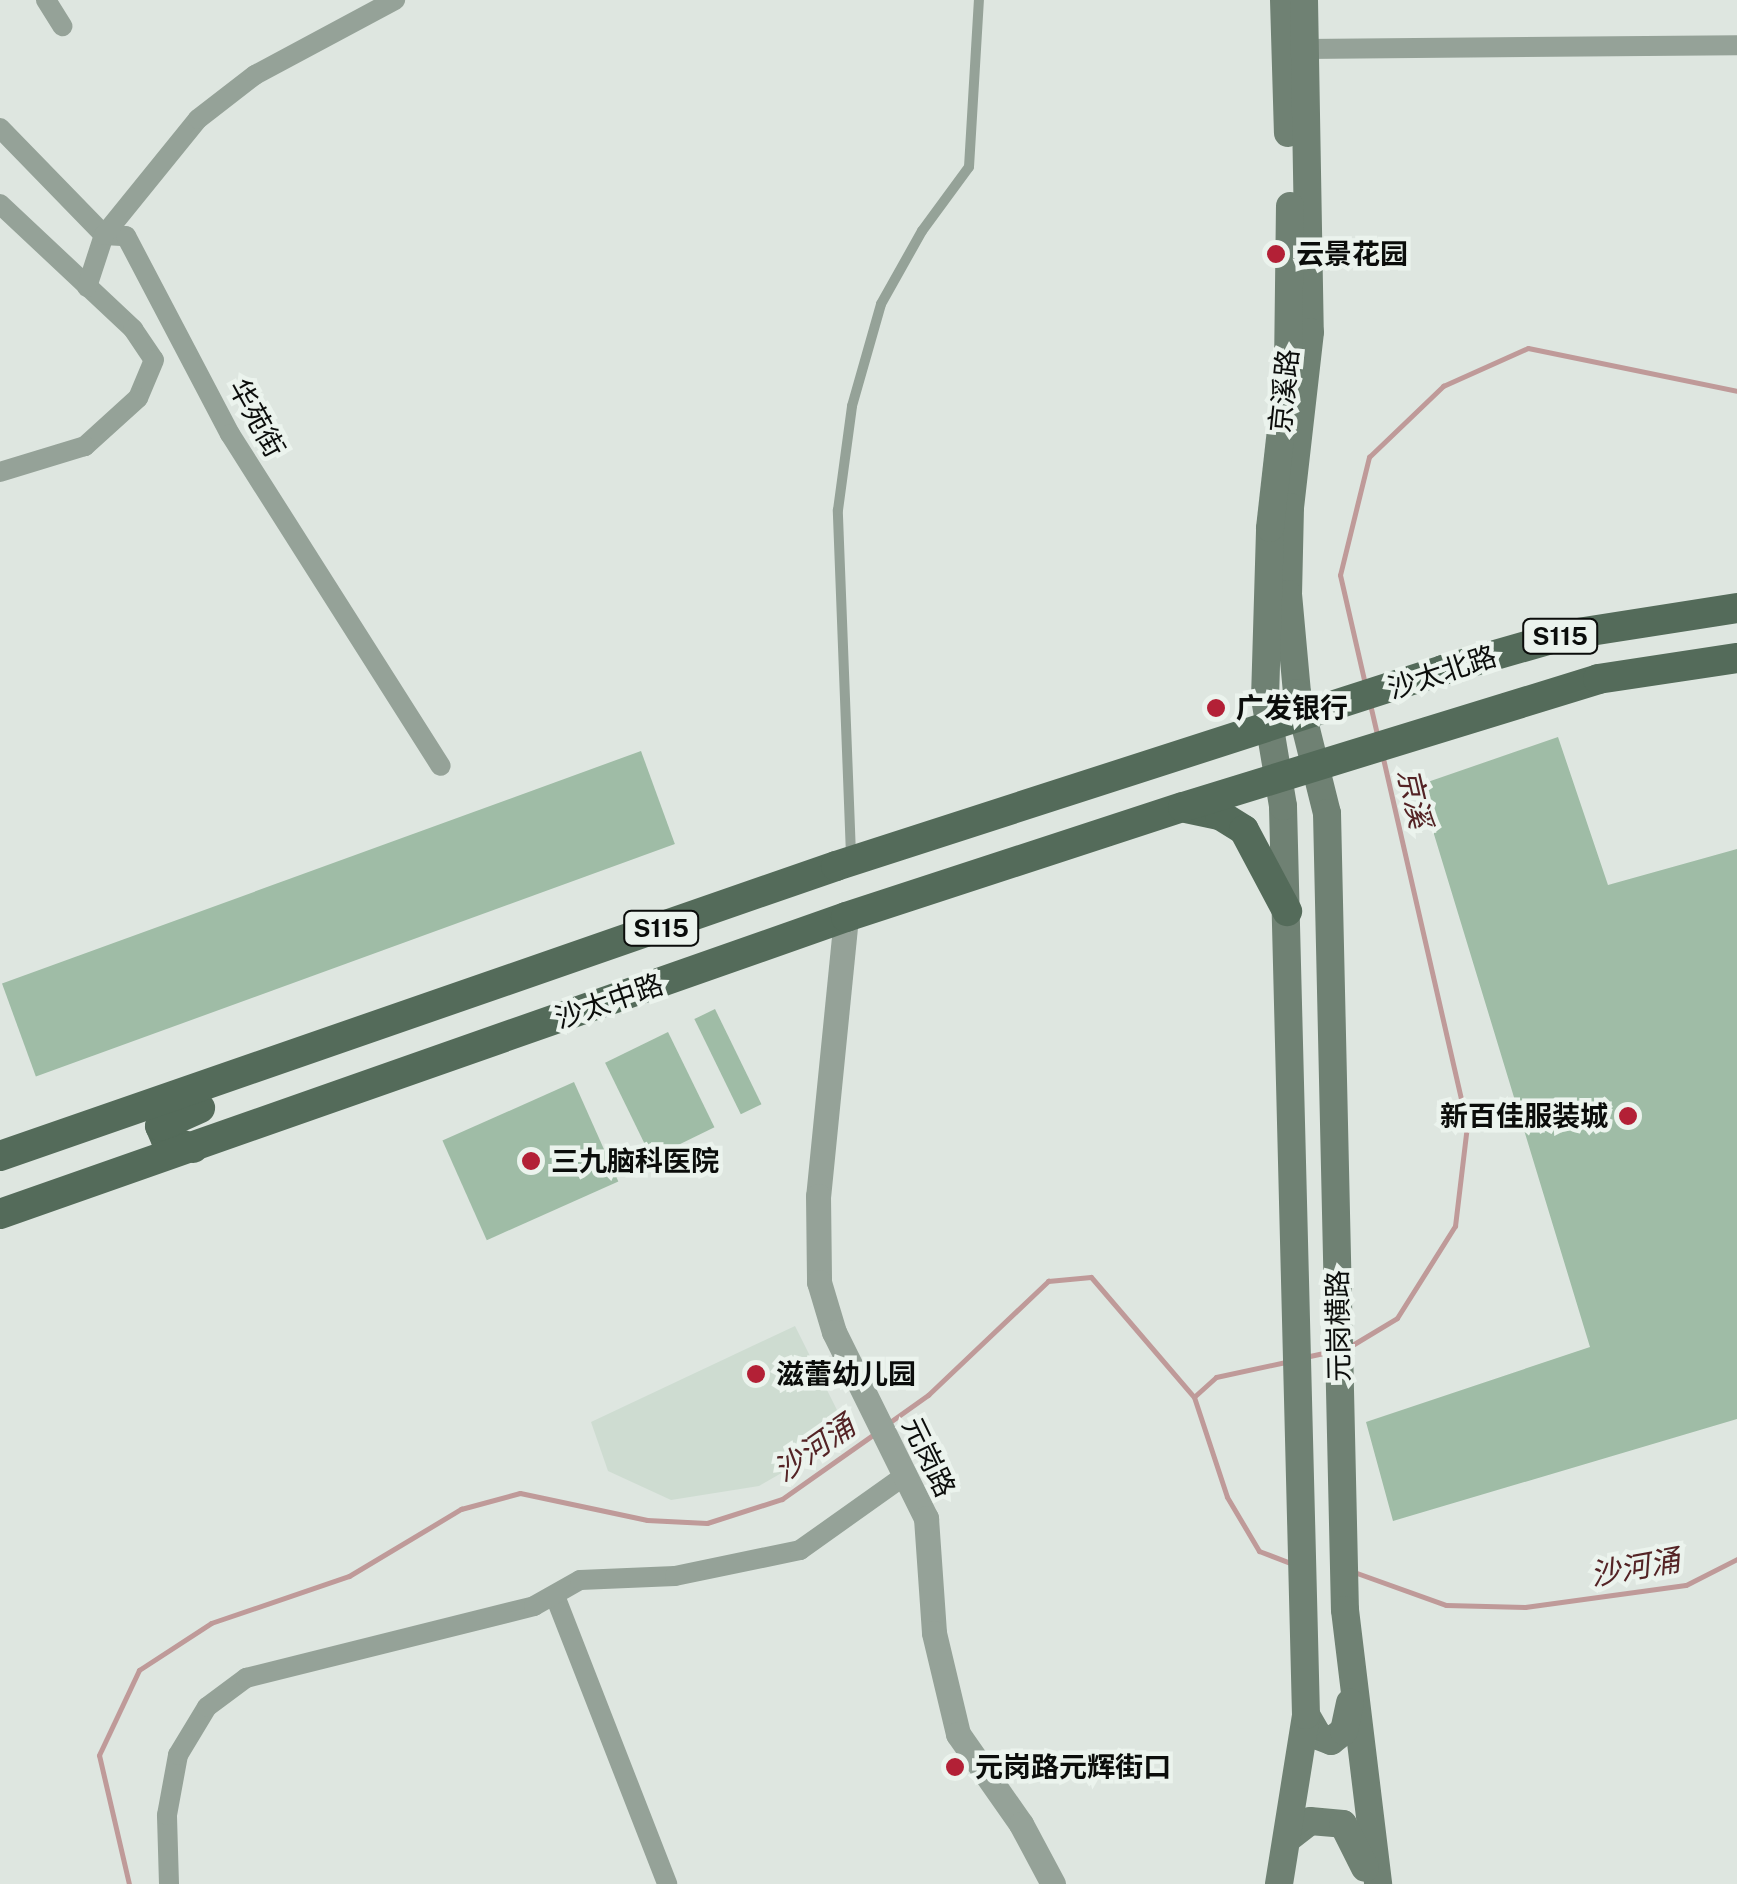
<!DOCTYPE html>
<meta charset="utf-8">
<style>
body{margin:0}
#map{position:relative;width:1737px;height:1884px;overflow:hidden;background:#dee6e0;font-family:"Public Sans","Noto Sans SC",sans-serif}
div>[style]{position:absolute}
.built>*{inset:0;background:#cedcd1}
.stream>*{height:5px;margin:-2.5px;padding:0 2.5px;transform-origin:2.5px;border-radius:2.5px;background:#bf9a99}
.building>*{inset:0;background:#9fbca6;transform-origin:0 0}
.service>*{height:10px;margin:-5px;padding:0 5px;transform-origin:5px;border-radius:5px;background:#95a298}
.minor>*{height:20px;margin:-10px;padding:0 10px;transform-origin:10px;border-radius:10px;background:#95a298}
.tertiary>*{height:25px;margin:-12.5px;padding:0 12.5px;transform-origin:12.5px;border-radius:12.5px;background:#95a298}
.secondary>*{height:28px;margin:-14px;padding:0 14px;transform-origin:14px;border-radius:14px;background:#6f8173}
.primary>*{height:30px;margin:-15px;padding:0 15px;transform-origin:15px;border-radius:15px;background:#546b5a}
.dots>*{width:28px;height:28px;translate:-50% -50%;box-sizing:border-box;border:5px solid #ebf3ed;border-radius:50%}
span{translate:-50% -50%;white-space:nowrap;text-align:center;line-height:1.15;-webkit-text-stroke:9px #ebf3ed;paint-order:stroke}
.shield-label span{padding:2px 8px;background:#ebf3ed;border:2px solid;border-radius:8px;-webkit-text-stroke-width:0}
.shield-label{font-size:25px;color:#0b0d0b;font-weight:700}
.poi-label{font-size:28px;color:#0b0d0b;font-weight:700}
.left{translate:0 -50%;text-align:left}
.right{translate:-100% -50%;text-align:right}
.street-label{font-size:28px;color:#0b0d0b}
.water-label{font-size:30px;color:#542325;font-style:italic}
</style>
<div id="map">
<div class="built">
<div style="clip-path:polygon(795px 1326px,849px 1434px,759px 1486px,671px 1500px,608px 1471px,591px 1422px)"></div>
</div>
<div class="stream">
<div style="left:1365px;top:684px;width:112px;rotate:-102.9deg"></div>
<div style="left:1340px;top:575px;width:122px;rotate:-76.2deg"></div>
<div style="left:1369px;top:457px;width:103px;rotate:-43.8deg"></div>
<div style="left:1443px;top:386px;width:93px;rotate:-24.1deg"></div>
<div style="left:1528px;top:348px;width:213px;rotate:11.6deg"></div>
<div style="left:1370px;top:704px;width:35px;rotate:77deg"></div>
<div style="left:1349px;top:1347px;width:56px;rotate:-31.1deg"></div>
<div style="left:1397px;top:1318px;width:109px;rotate:-57.8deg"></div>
<div style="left:1455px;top:1226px;width:102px;rotate:-83.2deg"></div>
<div style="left:1467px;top:1125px;width:376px;rotate:-102.9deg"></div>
<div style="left:1305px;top:1357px;width:25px;rotate:-12deg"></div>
<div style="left:1195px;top:1396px;width:28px;rotate:-42deg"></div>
<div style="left:1216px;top:1377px;width:76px;rotate:-12.2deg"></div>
<div style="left:890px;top:1422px;width:47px;rotate:-35.4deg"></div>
<div style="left:928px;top:1395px;width:166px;rotate:-43.5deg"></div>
<div style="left:1048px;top:1281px;width:43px;rotate:-5.3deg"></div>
<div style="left:1091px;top:1277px;width:158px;rotate:49.4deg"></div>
<div style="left:1194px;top:1397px;width:105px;rotate:71.7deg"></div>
<div style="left:1227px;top:1497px;width:63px;rotate:59.3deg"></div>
<div style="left:1259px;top:1551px;width:36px;rotate:21deg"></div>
<div style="left:1354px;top:1572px;width:98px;rotate:19.7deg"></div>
<div style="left:1446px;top:1605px;width:79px;rotate:1.5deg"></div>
<div style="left:1525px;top:1607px;width:162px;rotate:-7.8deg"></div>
<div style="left:1686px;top:1585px;width:57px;rotate:-27deg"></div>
<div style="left:129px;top:1884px;width:132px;rotate:-103.1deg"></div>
<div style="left:99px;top:1755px;width:94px;rotate:-64.8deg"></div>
<div style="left:139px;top:1670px;width:86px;rotate:-33.1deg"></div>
<div style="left:211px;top:1623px;width:146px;rotate:-18.8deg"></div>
<div style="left:349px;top:1576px;width:131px;rotate:-30.9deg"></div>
<div style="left:461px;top:1509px;width:61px;rotate:-15.2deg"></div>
<div style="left:520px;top:1493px;width:130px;rotate:12deg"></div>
<div style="left:647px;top:1520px;width:60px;rotate:2.9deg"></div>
<div style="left:707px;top:1523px;width:79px;rotate:-17.7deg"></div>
<div style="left:782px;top:1499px;width:116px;rotate:-35.2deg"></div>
</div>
<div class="building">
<div style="clip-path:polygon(1558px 737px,1608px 885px,1737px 849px,1737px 1419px,1393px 1521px,1366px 1422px,1590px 1347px,1419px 785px)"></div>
<div style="left:641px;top:751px;width:99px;height:680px;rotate:70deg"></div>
<div style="left:715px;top:1009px;width:106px;height:23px;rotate:64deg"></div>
<div style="left:668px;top:1032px;width:106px;height:70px;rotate:64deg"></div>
<div style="left:574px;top:1082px;width:109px;height:144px;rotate:66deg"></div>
</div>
<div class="service">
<div style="left:851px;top:855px;width:345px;rotate:-92.2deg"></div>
<div style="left:838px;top:510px;width:105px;rotate:-82.3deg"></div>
<div style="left:852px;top:406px;width:106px;rotate:-74.1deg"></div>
<div style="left:881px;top:304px;width:84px;rotate:-60.7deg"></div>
<div style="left:922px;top:231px;width:79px;rotate:-53.7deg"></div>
<div style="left:969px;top:167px;width:167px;rotate:-86.6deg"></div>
</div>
<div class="minor">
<div style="left:46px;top:0;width:31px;rotate:58deg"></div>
<div style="left:1305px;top:49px;width:432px;rotate:-0.5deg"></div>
<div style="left:0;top:128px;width:149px;rotate:45.8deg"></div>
<div style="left:104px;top:235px;width:22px;rotate:3deg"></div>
<div style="left:126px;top:236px;width:224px;rotate:62.3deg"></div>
<div style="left:230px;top:434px;width:393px;rotate:57.6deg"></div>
<div style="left:0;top:204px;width:183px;rotate:43.2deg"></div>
<div style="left:133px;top:329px;width:37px;rotate:56deg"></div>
<div style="left:154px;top:360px;width:41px;rotate:112.8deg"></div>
<div style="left:138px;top:398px;width:72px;rotate:137.8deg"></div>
<div style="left:85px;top:446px;width:89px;rotate:163deg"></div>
<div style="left:87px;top:287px;width:55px;rotate:-71.9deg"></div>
<div style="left:104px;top:235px;width:149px;rotate:-51deg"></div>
<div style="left:198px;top:119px;width:72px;rotate:-37.7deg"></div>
<div style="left:255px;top:75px;width:159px;rotate:-28.2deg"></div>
<div style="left:555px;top:1596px;width:309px;rotate:68.7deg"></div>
<div style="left:169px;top:1884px;width:69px;rotate:-91.7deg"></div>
<div style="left:167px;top:1815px;width:61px;rotate:-79.6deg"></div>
<div style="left:178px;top:1755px;width:56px;rotate:-58.9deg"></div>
<div style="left:207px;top:1707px;width:49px;rotate:-36.6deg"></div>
<div style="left:246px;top:1678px;width:297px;rotate:-14deg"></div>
<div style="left:534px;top:1606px;width:53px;rotate:-29.5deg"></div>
<div style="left:580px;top:1580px;width:95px;rotate:-2.4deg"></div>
<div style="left:675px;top:1576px;width:128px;rotate:-11.7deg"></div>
<div style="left:800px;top:1550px;width:131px;rotate:-35.4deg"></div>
</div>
<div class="tertiary">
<div style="left:846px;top:917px;width:280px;rotate:95.7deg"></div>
<div style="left:818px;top:1196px;width:86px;rotate:89.3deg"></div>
<div style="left:819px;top:1282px;width:52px;rotate:73.3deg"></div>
<div style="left:834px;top:1332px;width:208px;rotate:63.7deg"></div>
<div style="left:926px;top:1518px;width:115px;rotate:86deg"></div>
<div style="left:934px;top:1633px;width:104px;rotate:76.6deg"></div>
<div style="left:958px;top:1734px;width:110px;rotate:55deg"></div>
<div style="left:1021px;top:1824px;width:68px;rotate:61.9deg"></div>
</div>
<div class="secondary">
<div style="left:1284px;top:0;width:133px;rotate:88.3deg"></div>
<div style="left:1304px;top:0;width:332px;rotate:89deg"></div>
<div style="left:1310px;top:332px;width:176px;rotate:96.5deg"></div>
<div style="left:1290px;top:507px;width:87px;rotate:91.3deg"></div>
<div style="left:1288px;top:594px;width:99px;rotate:84.8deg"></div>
<div style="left:1297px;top:693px;width:124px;rotate:76deg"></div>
<div style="left:1327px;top:813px;width:797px;rotate:88.71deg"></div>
<div style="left:1345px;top:1610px;width:276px;rotate:83.1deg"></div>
<div style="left:1306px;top:1715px;width:24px;rotate:60deg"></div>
<div style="left:1318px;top:1736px;width:14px;rotate:21deg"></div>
<div style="left:1331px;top:1741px;width:16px;rotate:-38deg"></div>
<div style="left:1344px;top:1731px;width:29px;rotate:-78deg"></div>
<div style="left:1287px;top:1839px;width:29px;rotate:-38deg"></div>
<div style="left:1310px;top:1821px;width:33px;rotate:5deg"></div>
<div style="left:1343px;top:1824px;width:49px;rotate:63.4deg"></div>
<div style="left:1279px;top:1884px;width:171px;rotate:-80.9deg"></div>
<div style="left:1306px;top:1715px;width:909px;rotate:-91.45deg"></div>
<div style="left:1283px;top:806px;width:109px;rotate:-99.5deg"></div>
<div style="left:1265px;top:699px;width:171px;rotate:-88.3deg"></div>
<div style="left:1270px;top:528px;width:161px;rotate:-83.6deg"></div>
<div style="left:1288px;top:368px;width:162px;rotate:-89.3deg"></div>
</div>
<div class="primary">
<div style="left:1186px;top:808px;width:35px;rotate:12deg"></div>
<div style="left:1220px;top:815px;width:28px;rotate:32deg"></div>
<div style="left:1244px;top:830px;width:92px;rotate:62deg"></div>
<div style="left:193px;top:1148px;width:28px;rotate:-163deg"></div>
<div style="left:166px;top:1140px;width:15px;rotate:-113deg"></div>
<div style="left:160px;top:1126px;width:44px;rotate:-24.2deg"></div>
<div style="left:0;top:1156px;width:885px;rotate:-19.13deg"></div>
<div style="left:836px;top:866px;width:638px;rotate:-17.9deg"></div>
<div style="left:1443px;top:670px;width:127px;rotate:-16deg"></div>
<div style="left:1565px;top:635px;width:174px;rotate:-8.9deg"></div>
<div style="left:0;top:1214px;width:897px;rotate:-19.34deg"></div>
<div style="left:846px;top:917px;width:354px;rotate:-18.1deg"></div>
<div style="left:1183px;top:807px;width:434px;rotate:-17.1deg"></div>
<div style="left:1598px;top:679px;width:141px;rotate:-8.6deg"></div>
</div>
<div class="dots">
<div style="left:1276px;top:254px;background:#b32036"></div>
<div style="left:1216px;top:708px;background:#b32036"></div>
<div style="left:1628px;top:1116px;background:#b32036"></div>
<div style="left:531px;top:1161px;background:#b32036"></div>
<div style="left:756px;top:1374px;background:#b32036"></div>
<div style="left:955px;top:1767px;background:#b32036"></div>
</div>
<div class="shield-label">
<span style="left:1560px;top:636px">S115</span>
<span style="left:661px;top:928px">S115</span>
</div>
<div class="poi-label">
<span class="left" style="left:1296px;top:254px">云景花园</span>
<span class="left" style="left:1236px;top:708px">广发银行</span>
<span class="right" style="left:1608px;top:1116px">新百佳服装城</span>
<span class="left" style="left:551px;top:1161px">三九脑科医院</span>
<span class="left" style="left:776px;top:1374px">滋蕾幼儿园</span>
<span class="left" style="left:975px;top:1767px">元岗路元辉街口</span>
</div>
<div class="street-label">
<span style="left:1284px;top:391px;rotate:-84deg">京溪路</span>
<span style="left:257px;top:418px;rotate:61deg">华苑街</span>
<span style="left:1442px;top:672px;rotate:-18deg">沙太北路</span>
<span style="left:609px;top:1001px;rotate:-19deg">沙太中路</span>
<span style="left:1338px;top:1326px;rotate:-91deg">元岗横路</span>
<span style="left:929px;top:1457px;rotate:64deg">元岗路</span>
</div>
<div class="water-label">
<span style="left:1415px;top:798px;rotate:77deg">京溪</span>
<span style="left:814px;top:1448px;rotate:-35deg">沙河涌</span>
<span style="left:1635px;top:1567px;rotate:-10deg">沙河涌</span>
</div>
</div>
